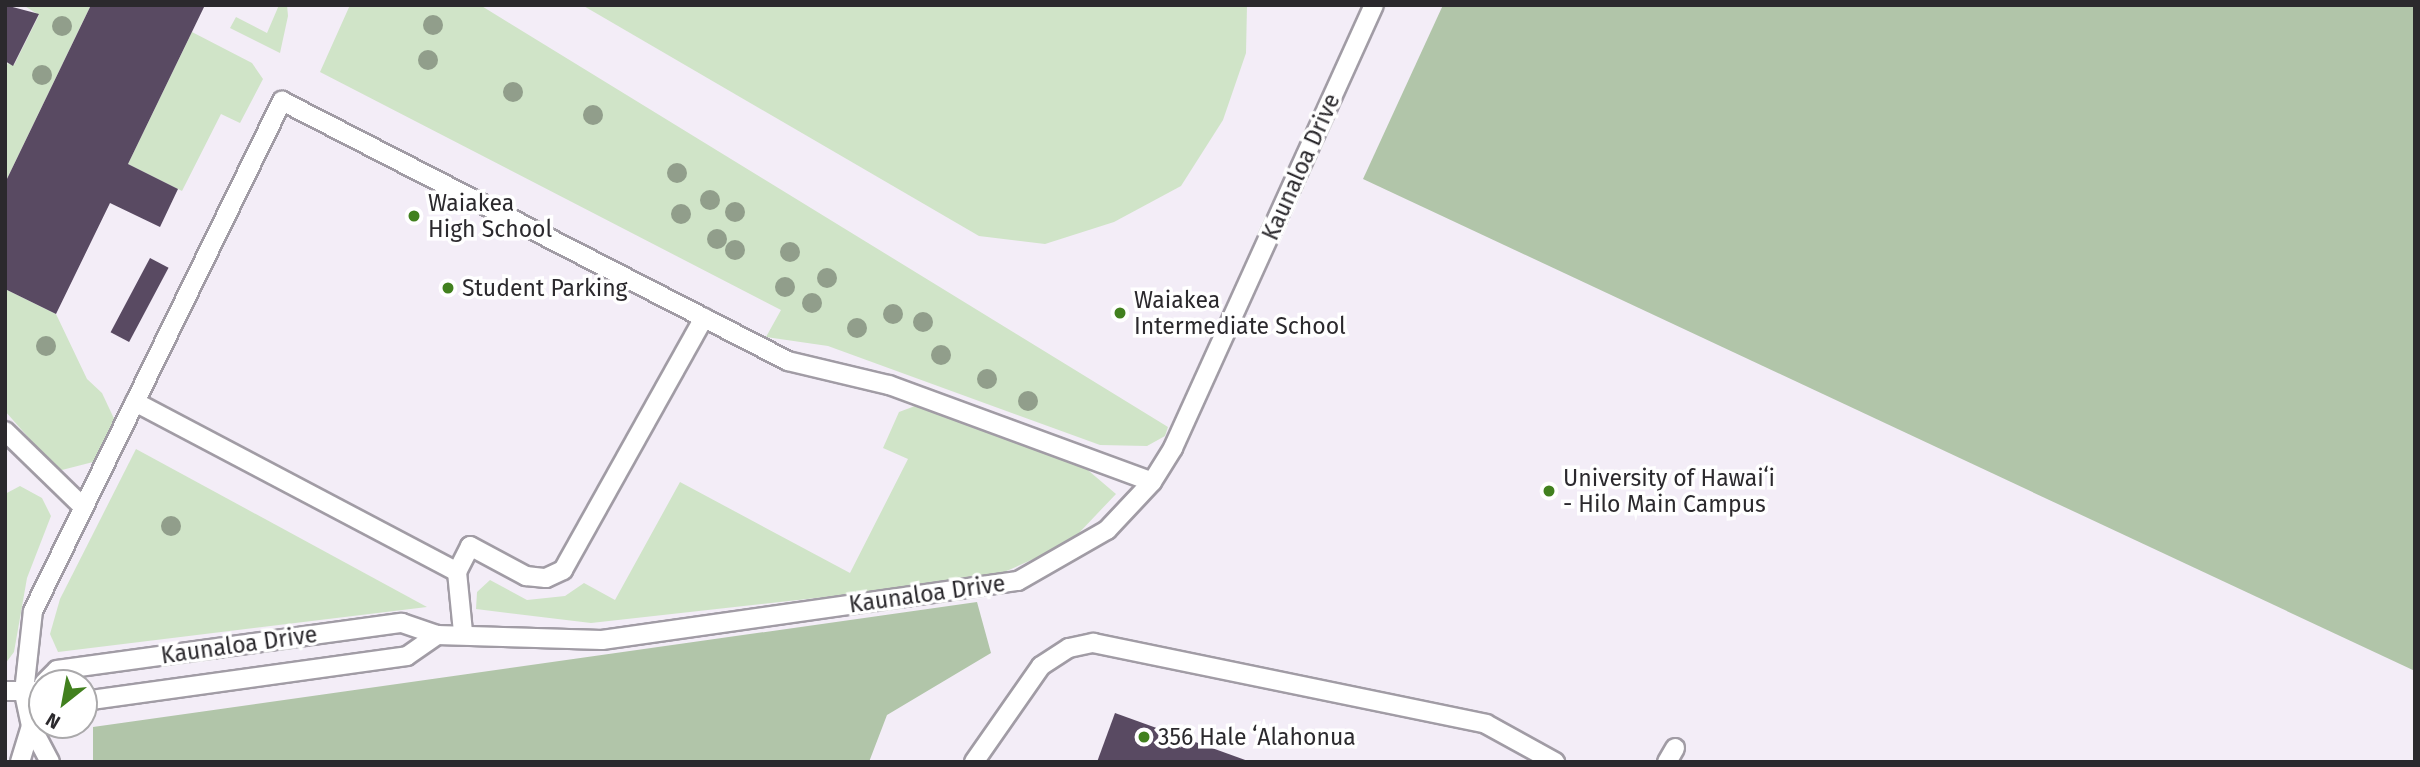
<!DOCTYPE html>
<meta charset="utf-8">
<style>
body{margin:0}
#map{position:relative;width:2420px;height:767px;overflow:hidden;background:#f3edf7;font-family:"Fira Sans",sans-serif}
div>[style]{position:absolute}
.green>*{inset:0;background:#d0e4c8}
.forest>*{inset:0;background:#b1c5a9}
.building>*{inset:0;background:#594a62;transform-origin:0 0}
.roads{filter:drop-shadow(2px 0 #a19ca5) drop-shadow(-2px 0 #a19ca5) drop-shadow(0 2px #a19ca5) drop-shadow(0 -2px #a19ca5)}
.service>*{height:18px;margin:-9px;padding:0 9px;transform-origin:9px;border-radius:9px;background:#fff}
.trees>*{width:20px;height:20px;margin:-10px;border-radius:50%;background:#919e8b}
.dots>*{width:19px;height:19px;translate:-50% -50%;box-sizing:border-box;border:4px solid #fff;border-radius:50%}
span{translate:-50% -50%;white-space:nowrap;text-align:center;line-height:1.15;-webkit-text-stroke:7px #fff;paint-order:stroke}
.street-label{font-size:23px;color:#2b292d}
.poi-label{font-size:23px;color:#2b292d}
.left{translate:0 -50%;text-align:left}
.frame{position:absolute;inset:0;border:7px solid #2b292d;pointer-events:none}
.north{position:absolute;left:28px;top:669px;width:70px;height:70px;box-sizing:border-box;background:#fff;border:2px solid #aaa9ab;border-radius:50%;rotate:211deg;font-size:19px;font-weight:700;line-height:28px;text-align:center;color:#2b292d}
.north::after{content:'';display:block;margin:auto;width:24px;height:32px;background:#41801e;clip-path:polygon(50% 0,100% 100%,50% 72%,0 100%)}
</style>
<div id="map">
<div class="green">
<div style="clip-path:polygon(23px 5px,90px 7px,5px 183px,5px 68px,8px 63px,14px 65px,39px 15px)"></div>
<div style="clip-path:polygon(279px 5px,287px 5px,288px 16px,280px 53px,230px 28px,236px 17px,267px 33px)"></div>
<div style="clip-path:polygon(350px 5px,480px 5px,1168px 427px,1165px 436px,1147px 446px,1100px 445px,828px 346px,766px 337px,781px 310px,320px 72px)"></div>
<div style="clip-path:polygon(582px 5px,1247px 5px,1246px 53px,1223px 120px,1181px 186px,1114px 222px,1045px 244px,979px 236px)"></div>
<div style="clip-path:polygon(192px 32px,252px 63px,263px 79px,240px 123px,221px 114px,182px 191px,128px 164px)"></div>
<div style="clip-path:polygon(5px 289px,56px 314px,87px 379px,102px 393px,117px 425px,97px 461px,58px 471px,5px 411px)"></div>
<div style="clip-path:polygon(923px 403px,1076px 460px,1116px 494px,1077px 535px,1038px 557px,1002px 573px,951px 583px,591px 623px,476px 609px,477px 592px,490px 580px,527px 600px,565px 596px,584px 583px,615px 600px,680px 482px,850px 573px,908px 459px,883px 448px,899px 412px)"></div>
<div style="clip-path:polygon(136px 449px,427px 607px,58px 652px,50px 634px,60px 599px)"></div>
<div style="clip-path:polygon(20px 486px,42px 498px,51px 516px,27px 578px,14px 652px,5px 664px,5px 494px)"></div>
</div>
<div class="forest">
<div style="clip-path:polygon(1443px 5px,2415px 5px,2415px 671px,1363px 179px)"></div>
<div style="clip-path:polygon(977px 602px,991px 653px,887px 715px,869px 762px,93px 762px,93px 727px)"></div>
</div>
<div class="building">
<div style="clip-path:polygon(5px 5px,39px 14px,13px 66px,5px 61px)"></div>
<div style="clip-path:polygon(91px 5px,205px 5px,128px 164px,178px 189px,160px 227px,110px 203px,56px 314px,5px 289px,5px 183px)"></div>
<div style="left:150px;top:258px;width:21px;height:84px;rotate:28deg"></div>
<div style="clip-path:polygon(1115px 713px,1248px 761px,1248px 762px,1097px 762px)"></div>
</div>
<div class="roads">
<div class="service">
<div style="left:135px;top:402px;width:364px;rotate:27.8deg"></div>
<div style="left:5px;top:431px;width:107px;rotate:44.2deg"></div>
<div style="left:463px;top:632px;width:60px;rotate:-95.7deg"></div>
<div style="left:457px;top:572px;width:29px;rotate:-63deg"></div>
<div style="left:470px;top:546px;width:64px;rotate:28.2deg"></div>
<div style="left:526px;top:576px;width:20px;rotate:6deg"></div>
<div style="left:546px;top:578px;width:19px;rotate:-25deg"></div>
<div style="left:563px;top:570px;width:289px;rotate:-60.8deg"></div>
<div style="left:44px;top:683px;width:18px;rotate:-45deg"></div>
<div style="left:57px;top:670px;width:348px;rotate:-7.8deg"></div>
<div style="left:402px;top:623px;width:37px;rotate:19deg"></div>
<div style="left:5px;top:691px;width:31px"></div>
<div style="left:84px;top:701px;width:326px;rotate:-7.9deg"></div>
<div style="left:407px;top:656px;width:37px;rotate:-35deg"></div>
<div style="left:437px;top:635px;width:165px;rotate:1.7deg"></div>
<div style="left:602px;top:640px;width:420px;rotate:-8.1deg"></div>
<div style="left:1018px;top:581px;width:103px;rotate:-29.8deg"></div>
<div style="left:1107px;top:530px;width:66px;rotate:-46.8deg"></div>
<div style="left:1152px;top:482px;width:40px;rotate:-58deg"></div>
<div style="left:1173px;top:448px;width:486px;rotate:-65.6deg"></div>
<div style="left:20px;top:762px;width:38px;rotate:-73deg"></div>
<div style="left:50px;top:762px;width:41px;rotate:-117.8deg"></div>
<div style="left:31px;top:726px;width:35px;rotate:-102deg"></div>
<div style="left:24px;top:692px;width:81px;rotate:-83.7deg"></div>
<div style="left:33px;top:611px;width:568px;rotate:-63.98deg"></div>
<div style="left:282px;top:101px;width:569px;rotate:27.2deg"></div>
<div style="left:788px;top:361px;width:104px;rotate:13.4deg"></div>
<div style="left:889px;top:385px;width:280px;rotate:20.2deg"></div>
<div style="left:974px;top:762px;width:117px;rotate:-55.1deg"></div>
<div style="left:1041px;top:666px;width:33px;rotate:-33deg"></div>
<div style="left:1069px;top:648px;width:25px;rotate:-12deg"></div>
<div style="left:1093px;top:643px;width:401px;rotate:11.6deg"></div>
<div style="left:1486px;top:724px;width:79px;rotate:28.8deg"></div>
<div style="left:1667px;top:762px;width:16px;rotate:-60deg"></div>
</div>
</div>
<div class="trees">
<div style="left:433px;top:25px"></div>
<div style="left:62px;top:26px"></div>
<div style="left:428px;top:60px"></div>
<div style="left:42px;top:75px"></div>
<div style="left:513px;top:92px"></div>
<div style="left:593px;top:115px"></div>
<div style="left:677px;top:173px"></div>
<div style="left:710px;top:200px"></div>
<div style="left:735px;top:212px"></div>
<div style="left:681px;top:214px"></div>
<div style="left:717px;top:239px"></div>
<div style="left:735px;top:250px"></div>
<div style="left:790px;top:252px"></div>
<div style="left:827px;top:278px"></div>
<div style="left:785px;top:287px"></div>
<div style="left:812px;top:303px"></div>
<div style="left:893px;top:314px"></div>
<div style="left:923px;top:322px"></div>
<div style="left:857px;top:328px"></div>
<div style="left:46px;top:346px"></div>
<div style="left:941px;top:355px"></div>
<div style="left:987px;top:379px"></div>
<div style="left:1028px;top:401px"></div>
<div style="left:171px;top:526px"></div>
</div>
<div class="dots">
<div style="left:414px;top:216px;background:#41801e"></div>
<div style="left:448px;top:288px;background:#41801e"></div>
<div style="left:1120px;top:313px;background:#41801e"></div>
<div style="left:1549px;top:491px;background:#41801e"></div>
<div style="left:1144px;top:737px;background:#41801e"></div>
</div>
<div class="street-label">
<span style="left:1301px;top:167px;rotate:-66deg">Kaunaloa Drive</span>
<span style="left:927px;top:594px;rotate:-8deg">Kaunaloa Drive</span>
<span style="left:239px;top:645px;rotate:-8deg">Kaunaloa Drive</span>
</div>
<div class="poi-label">
<span class="left" style="left:428px;top:216px">Waiakea<br>High School</span>
<span class="left" style="left:462px;top:288px">Student Parking</span>
<span class="left" style="left:1134px;top:313px">Waiakea<br>Intermediate School</span>
<span class="left" style="left:1563px;top:491px">University of Hawaiʻi<br>- Hilo Main Campus</span>
<span class="left" style="left:1158px;top:737px">356 Hale ʻAlahonua</span>
</div>
<div class="frame"></div>
<div class="north">N</div>
</div>
